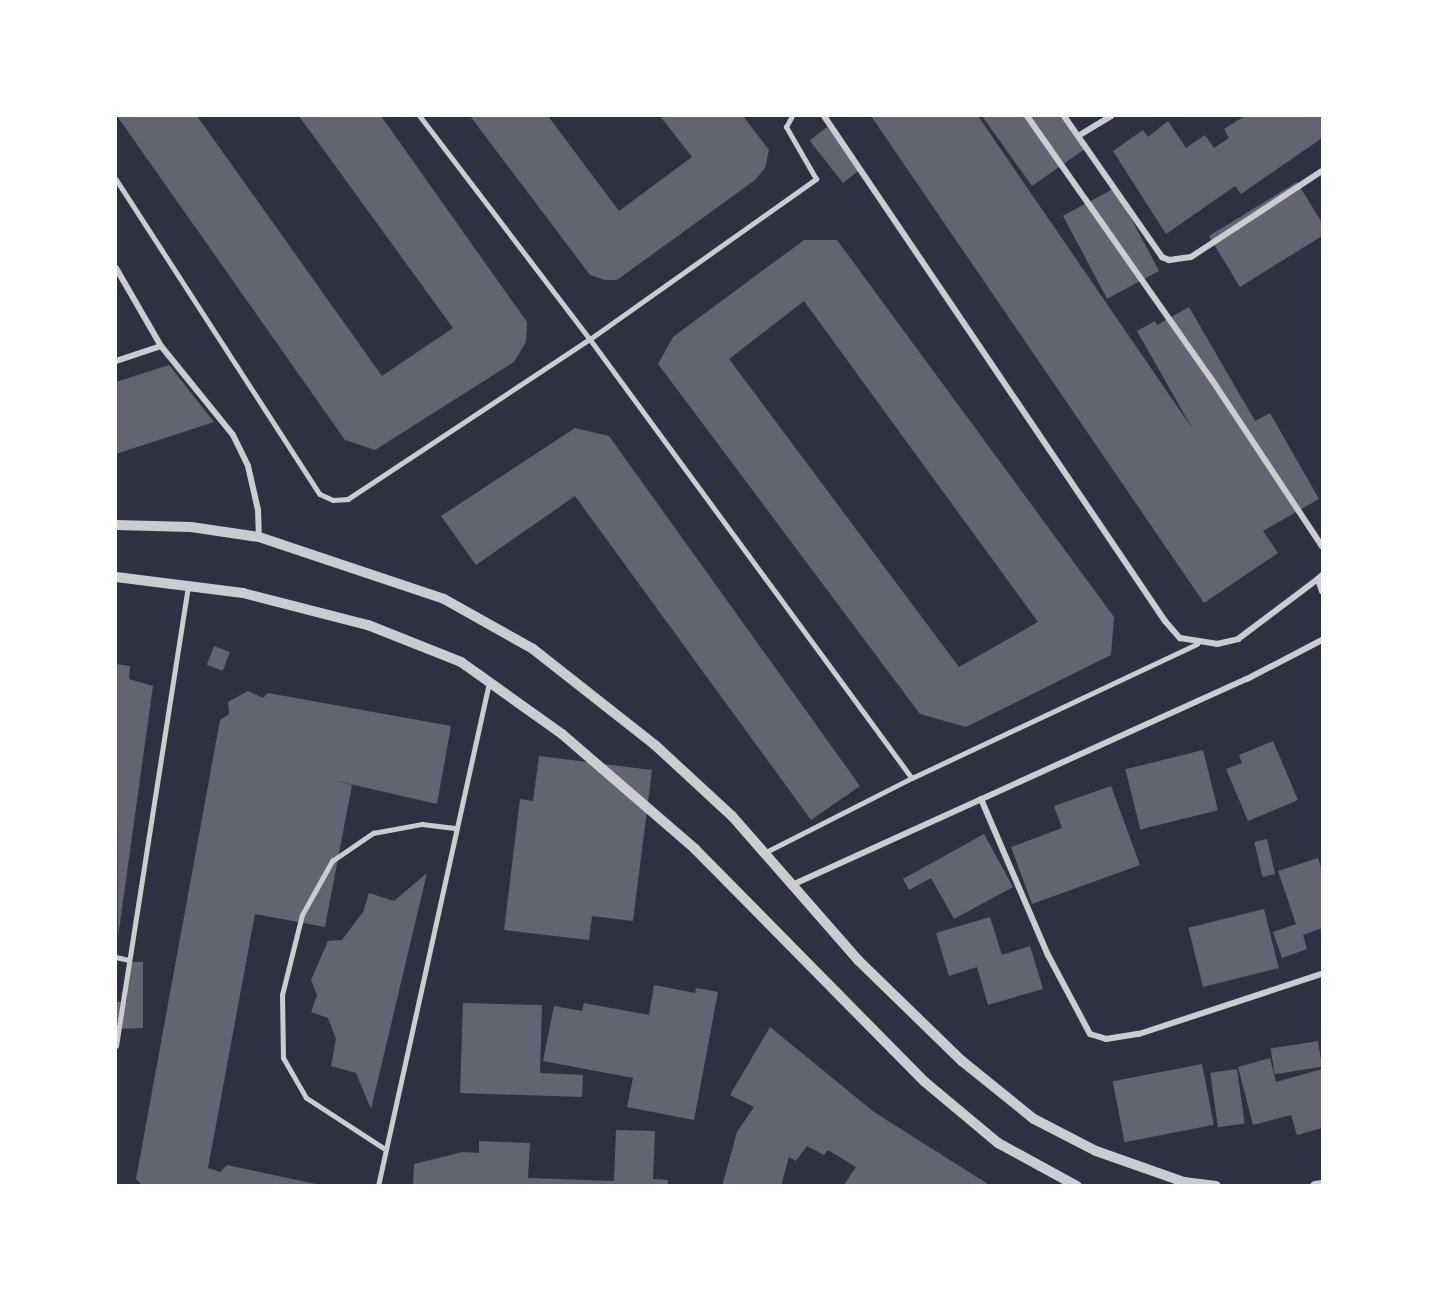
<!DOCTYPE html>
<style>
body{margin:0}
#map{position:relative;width:1438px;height:1301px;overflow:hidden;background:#2d3142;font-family:"PT Sans Narrow",sans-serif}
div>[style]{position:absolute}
.building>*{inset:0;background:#626471;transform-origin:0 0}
.service>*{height:4.5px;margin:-2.25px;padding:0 2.25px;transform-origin:2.25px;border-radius:2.25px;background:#caccd0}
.minor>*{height:6px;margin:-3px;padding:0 3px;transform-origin:3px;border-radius:3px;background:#caccd0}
.tertiary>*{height:10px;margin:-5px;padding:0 5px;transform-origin:5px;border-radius:5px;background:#caccd0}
span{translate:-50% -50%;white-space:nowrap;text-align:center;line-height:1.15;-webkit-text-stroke:6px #fff;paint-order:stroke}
.frame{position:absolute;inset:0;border:117px solid #fff;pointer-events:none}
</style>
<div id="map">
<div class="building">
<div style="clip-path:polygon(117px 116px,197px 116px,382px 376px,453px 328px,299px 116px,381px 116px,527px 322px,526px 342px,514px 362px,375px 450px,345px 440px)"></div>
<div style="clip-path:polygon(470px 116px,548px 116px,619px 211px,692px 157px,660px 116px,743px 116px,769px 150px,765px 168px,755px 180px,617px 280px,605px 280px,590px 275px)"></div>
<div style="clip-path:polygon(871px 116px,978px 116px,1192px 428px,1137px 331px,1155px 321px,1157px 325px,1189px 307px,1255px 421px,1270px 413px,1319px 499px,1263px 531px,1278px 553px,1204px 603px)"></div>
<div style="clip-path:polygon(982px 116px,1061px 116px,1085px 149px,1032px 186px)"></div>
<div style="clip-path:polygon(1245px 116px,1322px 116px,1322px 138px,1241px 194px,1235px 186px,1166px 234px,1113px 151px,1143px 130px,1148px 137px,1168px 121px,1186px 148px,1205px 135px,1214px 148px,1229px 138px,1224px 129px)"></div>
<div style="left:827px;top:127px;width:54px;height:22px;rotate:52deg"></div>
<div style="clip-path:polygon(1297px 182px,1322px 223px,1322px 236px,1240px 287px,1209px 236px)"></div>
<div style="left:1115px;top:188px;width:94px;height:59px;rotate:62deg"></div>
<div style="clip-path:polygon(evenodd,804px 240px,837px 240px,1114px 617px,1111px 655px,966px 727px,920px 714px,658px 364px,673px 337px,804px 240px,804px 301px,1038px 622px,959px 667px,729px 359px,804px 301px)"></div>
<div style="clip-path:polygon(169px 365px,214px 422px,116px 454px,116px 382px)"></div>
<div style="clip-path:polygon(575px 428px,609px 436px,860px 786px,811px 820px,575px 496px,476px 565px,441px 516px)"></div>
<div style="left:214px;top:646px;width:17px;height:20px;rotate:21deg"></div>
<div style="clip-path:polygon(116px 664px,130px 666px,129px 679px,153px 686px,118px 937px)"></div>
<div style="clip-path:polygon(248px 691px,263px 698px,268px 693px,451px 726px,437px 804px,328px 779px,352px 785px,325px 927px,255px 914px,208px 1168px,220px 1172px,227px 1165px,325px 1186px,143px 1186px,136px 1179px,220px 720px,229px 714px,228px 702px)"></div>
<div style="clip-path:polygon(1273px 741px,1298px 800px,1248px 821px,1226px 769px,1242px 763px,1239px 755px)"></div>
<div style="left:1203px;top:750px;width:62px;height:80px;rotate:76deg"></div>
<div style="clip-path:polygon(539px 756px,652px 770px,633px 921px,592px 916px,589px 940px,504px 930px,520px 799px,533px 801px)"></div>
<div style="clip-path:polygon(1111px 786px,1140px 865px,1032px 904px,1011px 847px,1062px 828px,1054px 806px)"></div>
<div style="clip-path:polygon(984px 834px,1013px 887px,954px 919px,931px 878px,909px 890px,903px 879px)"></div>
<div style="left:1267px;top:839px;width:36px;height:13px;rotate:77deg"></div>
<div style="clip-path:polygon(1318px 858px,1322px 870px,1322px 928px,1303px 935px,1307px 949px,1282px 958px,1273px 932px,1296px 924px,1278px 871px)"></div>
<div style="clip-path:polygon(427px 873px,371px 1109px,356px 1073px,331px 1066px,336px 1039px,328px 1018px,311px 1012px,317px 995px,311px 980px,328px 941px,342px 940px,363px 912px,369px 893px,394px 901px)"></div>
<div style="left:1264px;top:909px;width:61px;height:78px;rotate:76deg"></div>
<div style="clip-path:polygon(990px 917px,1002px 955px,1030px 946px,1043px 989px,988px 1005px,977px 967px,949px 976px,936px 933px)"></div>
<div style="clip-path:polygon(127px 962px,143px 962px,143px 1028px,116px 1029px,116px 1002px,127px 1001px)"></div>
<div style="clip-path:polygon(654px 985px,695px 993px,696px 988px,718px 992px,694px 1120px,627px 1107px,633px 1078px,543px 1061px,554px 1006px,582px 1011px,584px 1003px,649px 1015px)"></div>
<div style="clip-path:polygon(463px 1003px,542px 1005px,540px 1073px,583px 1075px,582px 1097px,460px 1093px)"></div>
<div style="clip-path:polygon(770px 1027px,874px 1112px,991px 1186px,843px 1186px,856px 1167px,828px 1150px,824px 1155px,807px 1146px,796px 1161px,789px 1157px,781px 1186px,722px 1186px,737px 1132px,754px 1107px,730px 1095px)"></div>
<div style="left:1318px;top:1041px;width:26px;height:48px;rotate:81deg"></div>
<div style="clip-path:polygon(1270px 1058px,1276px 1082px,1322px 1069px,1322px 1128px,1297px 1135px,1291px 1115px,1253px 1125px,1238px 1067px)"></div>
<div style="left:1202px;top:1064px;width:62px;height:91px;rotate:79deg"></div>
<div style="left:1237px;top:1069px;width:55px;height:27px;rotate:82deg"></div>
<div style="clip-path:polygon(616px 1130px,655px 1131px,653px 1179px,668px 1180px,668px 1186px,413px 1186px,414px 1164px,463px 1152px,479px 1153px,479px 1141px,530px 1143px,528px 1178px,614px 1181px)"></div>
</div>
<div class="service">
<div style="left:420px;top:116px;width:280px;rotate:52.7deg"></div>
<div style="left:590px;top:339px;width:544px;rotate:53.74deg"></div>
<div style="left:116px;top:179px;width:375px;rotate:57.1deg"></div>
<div style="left:320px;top:494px;width:14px;rotate:25deg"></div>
<div style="left:333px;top:500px;width:15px;rotate:-4deg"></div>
<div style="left:348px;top:499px;width:290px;rotate:-33.5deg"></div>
<div style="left:590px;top:339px;width:277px;rotate:-35.3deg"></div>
<div style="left:816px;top:179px;width:60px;rotate:-120deg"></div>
<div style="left:786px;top:127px;width:13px;rotate:-61deg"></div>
<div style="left:764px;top:853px;width:166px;rotate:-26.9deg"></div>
<div style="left:912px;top:778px;width:315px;rotate:-25.2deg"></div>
<div style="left:116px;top:957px;width:13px;rotate:13deg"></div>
<div style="left:116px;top:1046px;width:466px;rotate:-81.1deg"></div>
<div style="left:386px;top:1150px;width:95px;rotate:-147deg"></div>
<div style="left:306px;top:1098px;width:46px;rotate:-119.9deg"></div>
<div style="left:283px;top:1058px;width:63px;rotate:-90.9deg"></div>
<div style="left:282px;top:995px;width:82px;rotate:-76deg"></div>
<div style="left:302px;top:915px;width:62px;rotate:-60.9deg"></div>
<div style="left:332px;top:861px;width:50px;rotate:-34.3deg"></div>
<div style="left:373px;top:833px;width:50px;rotate:-10.4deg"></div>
<div style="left:422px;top:824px;width:35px;rotate:7deg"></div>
<div style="left:378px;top:1186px;width:515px;rotate:-77.56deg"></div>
</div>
<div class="minor">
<div style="left:824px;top:116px;width:609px;rotate:55.97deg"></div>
<div style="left:1165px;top:621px;width:23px;rotate:49deg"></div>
<div style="left:1180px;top:638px;width:37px;rotate:9deg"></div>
<div style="left:1217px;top:644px;width:22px;rotate:-13deg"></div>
<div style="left:1238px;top:639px;width:100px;rotate:-36.9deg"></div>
<div style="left:1027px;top:116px;width:319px;rotate:55deg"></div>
<div style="left:1210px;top:377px;width:203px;rotate:56.5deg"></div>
<div style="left:1064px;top:116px;width:172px;rotate:55.2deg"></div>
<div style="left:1162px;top:257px;width:8px;rotate:23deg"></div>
<div style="left:1169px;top:260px;width:22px;rotate:-8deg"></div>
<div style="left:1191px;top:257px;width:157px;rotate:-33.3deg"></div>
<div style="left:1078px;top:136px;width:39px;rotate:-31deg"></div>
<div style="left:116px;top:268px;width:90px;rotate:60deg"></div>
<div style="left:161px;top:346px;width:47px;rotate:161.6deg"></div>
<div style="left:161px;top:346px;width:114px;rotate:51deg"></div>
<div style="left:233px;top:435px;width:34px;rotate:64deg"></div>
<div style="left:248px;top:466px;width:45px;rotate:77.2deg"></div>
<div style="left:258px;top:510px;width:27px;rotate:88deg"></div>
<div style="left:1322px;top:575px;width:6px;rotate:135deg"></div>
<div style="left:1318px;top:579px;width:13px;rotate:72deg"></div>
<div style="left:981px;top:799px;width:170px;rotate:66.8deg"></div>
<div style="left:1048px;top:955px;width:89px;rotate:62deg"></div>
<div style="left:1090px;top:1034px;width:17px;rotate:17deg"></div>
<div style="left:1106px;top:1039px;width:33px;rotate:-9deg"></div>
<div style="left:1139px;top:1034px;width:193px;rotate:-18.2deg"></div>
<div style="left:792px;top:885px;width:499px;rotate:-24.4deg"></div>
<div style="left:1247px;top:679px;width:85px;rotate:-27.5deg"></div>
</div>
<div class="tertiary">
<div style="left:116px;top:525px;width:75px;rotate:1.5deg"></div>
<div style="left:191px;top:527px;width:69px;rotate:8.4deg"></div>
<div style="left:259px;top:537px;width:195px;rotate:18.5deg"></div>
<div style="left:444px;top:599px;width:102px;rotate:29.3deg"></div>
<div style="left:533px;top:649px;width:155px;rotate:38.2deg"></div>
<div style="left:655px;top:745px;width:105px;rotate:42.7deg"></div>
<div style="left:732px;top:816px;width:193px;rotate:48.8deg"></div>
<div style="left:859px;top:961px;width:144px;rotate:44.2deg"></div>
<div style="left:962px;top:1061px;width:92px;rotate:38.9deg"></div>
<div style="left:1034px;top:1119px;width:70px;rotate:27.3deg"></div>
<div style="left:1096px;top:1151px;width:93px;rotate:19.4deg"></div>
<div style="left:1184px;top:1182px;width:32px;rotate:7deg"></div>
<div style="left:116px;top:577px;width:128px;rotate:7.2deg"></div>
<div style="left:243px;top:593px;width:129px;rotate:14.4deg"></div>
<div style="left:368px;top:625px;width:100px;rotate:21.7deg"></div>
<div style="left:461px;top:662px;width:124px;rotate:35.5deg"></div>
<div style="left:562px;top:734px;width:176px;rotate:40.8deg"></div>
<div style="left:695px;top:849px;width:327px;rotate:45.4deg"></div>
<div style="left:925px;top:1082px;width:95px;rotate:39.9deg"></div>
<div style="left:998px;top:1143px;width:90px;rotate:28.6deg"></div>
<div style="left:1315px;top:1186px;width:7px;rotate:-8deg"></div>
</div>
<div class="frame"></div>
</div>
